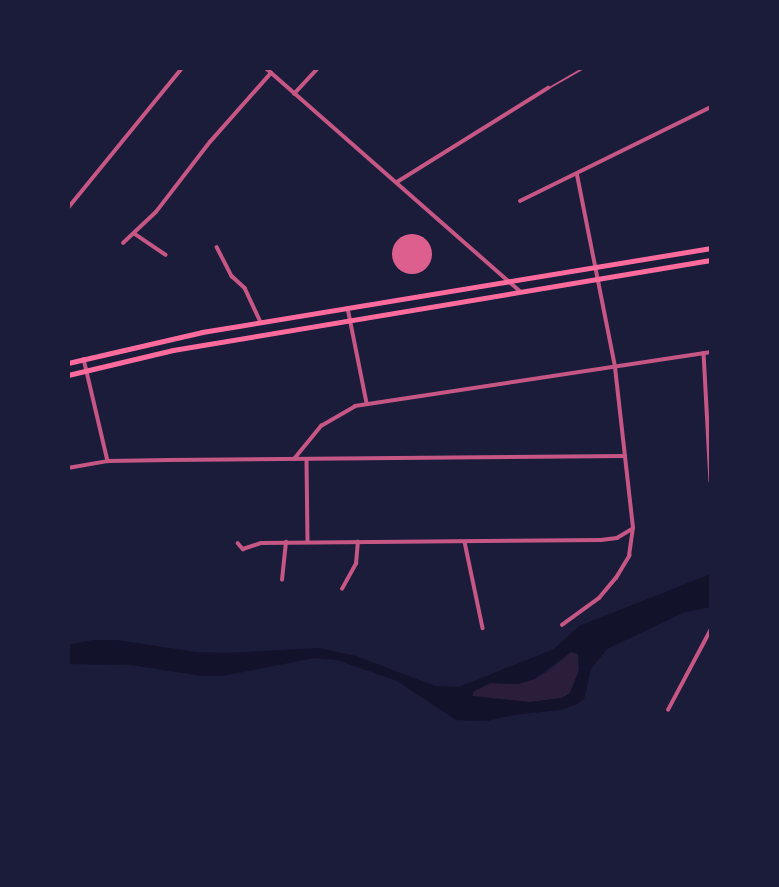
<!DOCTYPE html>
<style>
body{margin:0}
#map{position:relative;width:779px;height:887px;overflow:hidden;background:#1b1b3a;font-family:Montserrat,sans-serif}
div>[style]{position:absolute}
.green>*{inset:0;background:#2a1e3b}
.water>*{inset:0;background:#12122b}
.building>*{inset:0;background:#dd5f8e}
.round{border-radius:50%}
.service>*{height:2px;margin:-1px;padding:0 1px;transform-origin:1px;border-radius:1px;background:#c65784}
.minor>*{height:3.5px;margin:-1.75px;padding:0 1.75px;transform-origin:1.75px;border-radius:1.75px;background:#c65784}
.primary>*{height:5px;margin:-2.5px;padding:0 2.5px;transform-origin:2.5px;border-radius:2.5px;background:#ff6b9d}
span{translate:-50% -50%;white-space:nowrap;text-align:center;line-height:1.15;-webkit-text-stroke:5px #1b1b3a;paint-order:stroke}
.frame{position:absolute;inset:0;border:70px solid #1b1b3a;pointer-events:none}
</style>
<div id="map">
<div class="green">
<div style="clip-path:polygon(571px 652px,578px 654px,579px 670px,570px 693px,562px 698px,530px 702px,473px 696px,473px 692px,490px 683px,518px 684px,546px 673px)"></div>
</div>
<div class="water">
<div style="clip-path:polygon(evenodd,711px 574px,711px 607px,685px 612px,607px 649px,591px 669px,584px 699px,577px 704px,560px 710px,513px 715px,487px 721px,456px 720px,397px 681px,337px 660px,315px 658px,222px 676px,201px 676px,131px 665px,68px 664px,68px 645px,93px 640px,117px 640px,196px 652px,227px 653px,319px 648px,356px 656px,435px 686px,459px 687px,554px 649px,579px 626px,711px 574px,571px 652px,578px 654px,579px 670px,570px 693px,562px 698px,530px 702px,473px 696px,473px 692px,490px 683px,518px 684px,535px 679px,571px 652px)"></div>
</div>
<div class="building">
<div class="round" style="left:392px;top:234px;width:40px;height:40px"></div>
</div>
<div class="service">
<div style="left:549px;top:88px;width:40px;rotate:-29.7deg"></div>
</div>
<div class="minor">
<div style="left:266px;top:68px;width:338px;rotate:41.3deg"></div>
<div style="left:294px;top:94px;width:35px;rotate:-47deg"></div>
<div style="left:397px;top:182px;width:178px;rotate:-31.9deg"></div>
<div style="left:520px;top:201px;width:213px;rotate:-26.2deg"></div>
<div style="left:68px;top:208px;width:181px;rotate:-50.8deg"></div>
<div style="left:135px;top:234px;width:37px;rotate:34deg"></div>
<div style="left:123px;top:243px;width:45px;rotate:-43.2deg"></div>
<div style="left:156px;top:212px;width:88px;rotate:-52.4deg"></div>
<div style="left:210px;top:142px;width:92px;rotate:-48.5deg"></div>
<div style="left:217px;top:247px;width:33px;rotate:63deg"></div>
<div style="left:232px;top:276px;width:18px;rotate:43deg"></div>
<div style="left:245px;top:288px;width:38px;rotate:65deg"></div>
<div style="left:348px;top:308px;width:97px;rotate:78.7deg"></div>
<div style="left:704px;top:353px;width:128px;rotate:86.9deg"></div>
<div style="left:84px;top:359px;width:105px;rotate:76.8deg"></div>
<div style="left:294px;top:459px;width:43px;rotate:-50.7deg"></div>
<div style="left:321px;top:426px;width:39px;rotate:-30deg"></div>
<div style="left:355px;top:406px;width:360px;rotate:-8.6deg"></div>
<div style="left:307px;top:460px;width:82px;rotate:89.3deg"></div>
<div style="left:68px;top:468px;width:41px;rotate:-9.9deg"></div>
<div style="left:108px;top:461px;width:61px;rotate:-0.9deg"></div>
<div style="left:169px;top:460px;width:456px;rotate:-0.5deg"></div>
<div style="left:465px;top:542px;width:88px;rotate:78.2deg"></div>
<div style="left:238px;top:543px;width:8px;rotate:50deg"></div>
<div style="left:243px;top:549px;width:19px;rotate:-18deg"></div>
<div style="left:261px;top:543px;width:340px;rotate:-0.5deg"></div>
<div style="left:601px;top:540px;width:16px;rotate:-7deg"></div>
<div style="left:617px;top:538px;width:17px;rotate:-31deg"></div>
<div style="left:282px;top:580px;width:38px;rotate:-84deg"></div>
<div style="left:342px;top:589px;width:29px;rotate:-61deg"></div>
<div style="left:356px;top:564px;width:22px;rotate:-85deg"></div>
<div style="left:562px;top:625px;width:46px;rotate:-36.1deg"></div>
<div style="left:599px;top:598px;width:26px;rotate:-50deg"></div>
<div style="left:616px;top:578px;width:26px;rotate:-59deg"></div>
<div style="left:629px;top:556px;width:28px;rotate:-82deg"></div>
<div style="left:633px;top:528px;width:162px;rotate:-96.4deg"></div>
<div style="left:615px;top:367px;width:196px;rotate:-101.2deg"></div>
<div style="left:668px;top:710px;width:92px;rotate:-62deg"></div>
</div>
<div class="primary">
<div style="left:68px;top:363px;width:138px;rotate:-13deg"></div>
<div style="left:202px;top:332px;width:516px;rotate:-9.37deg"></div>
<div style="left:68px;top:375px;width:108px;rotate:-13.4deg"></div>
<div style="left:173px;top:350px;width:545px;rotate:-9.5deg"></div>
</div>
<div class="frame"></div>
</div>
